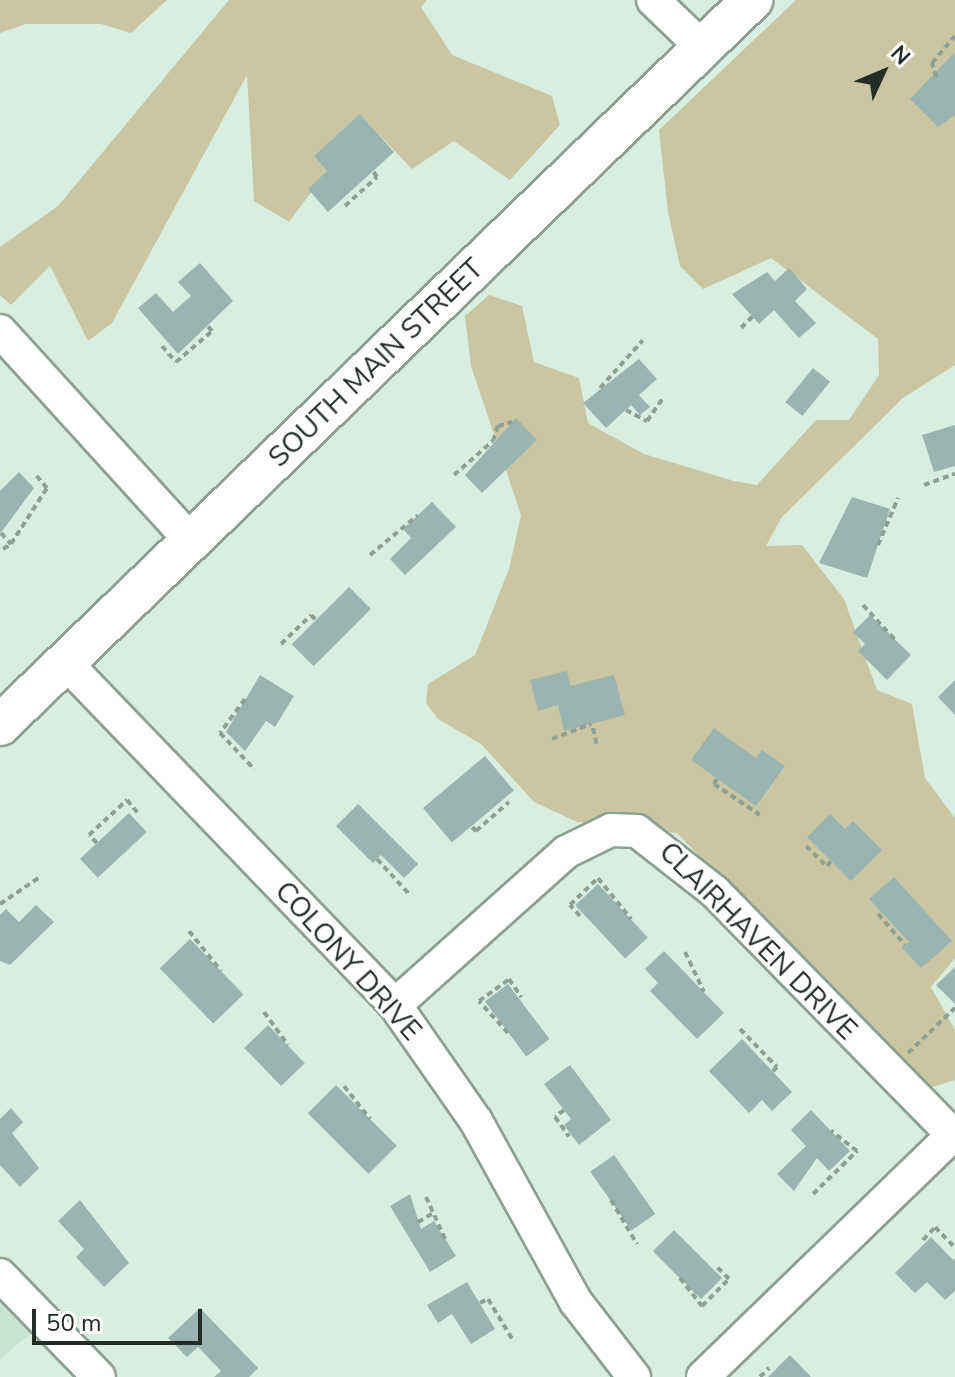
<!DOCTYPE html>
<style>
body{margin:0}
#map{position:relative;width:955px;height:1377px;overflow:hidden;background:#d8eee0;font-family:"Nunito Sans",sans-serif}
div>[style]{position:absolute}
.built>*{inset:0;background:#c7e3d1}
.green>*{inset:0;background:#cac6a1}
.building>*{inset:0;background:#9ab5b1;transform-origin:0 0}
.path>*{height:4px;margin-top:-2px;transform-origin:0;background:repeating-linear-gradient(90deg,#8e9f94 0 6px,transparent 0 10px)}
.roads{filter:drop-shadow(2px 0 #8b9f92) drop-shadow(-2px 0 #8b9f92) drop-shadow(0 2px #8b9f92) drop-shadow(0 -2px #8b9f92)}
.minor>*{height:32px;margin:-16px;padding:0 16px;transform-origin:16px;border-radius:16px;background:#fff}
.major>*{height:40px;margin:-20px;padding:0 20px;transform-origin:20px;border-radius:20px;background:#fff}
span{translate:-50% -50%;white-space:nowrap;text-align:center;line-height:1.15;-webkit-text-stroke:6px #fff;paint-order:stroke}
.street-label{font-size:28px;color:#232c26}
.north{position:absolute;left:843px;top:32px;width:80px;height:80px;-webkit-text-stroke:6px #fff;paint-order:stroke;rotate:46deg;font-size:22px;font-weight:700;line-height:32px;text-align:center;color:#232c26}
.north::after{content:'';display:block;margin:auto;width:28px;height:36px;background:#232c26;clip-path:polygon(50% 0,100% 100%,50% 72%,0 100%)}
.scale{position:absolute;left:32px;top:1309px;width:170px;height:36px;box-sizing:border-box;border:4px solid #232c26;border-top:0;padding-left:10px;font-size:24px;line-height:28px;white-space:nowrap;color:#232c26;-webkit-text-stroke:6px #fff;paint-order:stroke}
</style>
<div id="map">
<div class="built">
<div style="clip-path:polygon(0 1293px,36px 1329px,0 1359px)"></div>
</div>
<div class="green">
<div style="clip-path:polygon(0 0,167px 0,131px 33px,101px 24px,26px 24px,0 33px)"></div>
<div style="clip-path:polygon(229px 0,427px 0,421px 7px,452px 55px,552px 96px,560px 125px,510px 180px,454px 141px,412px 169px,360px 115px,314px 156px,327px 171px,289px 222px,254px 201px,247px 75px,112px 323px,88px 341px,50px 266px,11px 305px,0 295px,0 247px,58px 206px)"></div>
<div style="clip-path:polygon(796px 0,955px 0,955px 365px,903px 398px,782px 517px,766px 546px,802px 545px,844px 599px,877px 690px,912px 704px,925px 778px,955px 818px,955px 958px,931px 987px,955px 1030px,955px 1080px,926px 1089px,677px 833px,577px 822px,534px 802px,481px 744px,438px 719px,426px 703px,428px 684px,475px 655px,509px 569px,521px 515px,471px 366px,465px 316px,489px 295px,522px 306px,534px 362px,579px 378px,588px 423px,644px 454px,734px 481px,757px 485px,816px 420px,849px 420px,879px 375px,878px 339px,771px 258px,703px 289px,680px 266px,668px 212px,659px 130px)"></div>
</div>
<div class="building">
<div style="clip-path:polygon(955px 52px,955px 115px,938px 127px,910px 99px)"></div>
<div style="clip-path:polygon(360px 114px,394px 152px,328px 212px,308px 189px,327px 171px,314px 156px)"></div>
<div style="clip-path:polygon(200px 263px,233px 301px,178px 354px,138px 308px,156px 293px,173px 312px,191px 296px,178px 282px)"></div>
<div style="clip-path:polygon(789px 268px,807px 289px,795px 301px,816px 323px,799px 338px,774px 310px,759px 324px,732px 294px,767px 272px,775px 281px)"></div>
<div style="clip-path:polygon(639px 359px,657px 379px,639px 395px,650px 407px,640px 415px,631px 405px,606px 428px,583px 403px)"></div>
<div style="left:813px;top:368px;width:22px;height:44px;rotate:39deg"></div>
<div style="clip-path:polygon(516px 418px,537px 440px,482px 493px,465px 475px)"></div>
<div style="clip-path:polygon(955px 425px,955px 466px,934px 472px,922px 435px)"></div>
<div style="clip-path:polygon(19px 472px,34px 488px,0 534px,0 491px)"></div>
<div style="clip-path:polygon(852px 497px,890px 509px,867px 578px,819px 563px)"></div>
<div style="clip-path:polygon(432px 502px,456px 527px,405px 575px,390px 559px,411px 538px,403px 529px)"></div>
<div style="left:349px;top:587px;width:31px;height:81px;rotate:45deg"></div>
<div style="clip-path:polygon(870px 615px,911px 655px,887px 680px,858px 651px,865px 644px,853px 632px)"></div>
<div style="clip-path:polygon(567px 671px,570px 686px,614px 675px,625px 715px,564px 731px,558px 705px,538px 711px,530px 680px)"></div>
<div style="clip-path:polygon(260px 675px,294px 696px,275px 727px,266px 721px,245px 751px,226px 732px)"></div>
<div style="clip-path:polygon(955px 680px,955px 715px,938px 697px)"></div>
<div style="clip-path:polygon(714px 728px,756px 758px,762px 750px,785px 766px,756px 806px,691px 760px)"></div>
<div style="left:485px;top:756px;width:45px;height:81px;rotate:50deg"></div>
<div style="clip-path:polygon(358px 804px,418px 864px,404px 878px,381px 855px,373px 863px,336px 826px)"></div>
<div style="left:129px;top:813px;width:26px;height:67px;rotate:47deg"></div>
<div style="clip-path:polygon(830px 814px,845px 829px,853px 821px,882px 850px,851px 881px,807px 837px)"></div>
<div style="clip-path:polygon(894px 877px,952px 941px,921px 968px,902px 948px,909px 942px,869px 899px)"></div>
<div style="left:598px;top:884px;width:73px;height:31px;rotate:47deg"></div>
<div style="clip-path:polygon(36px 905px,54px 922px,10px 965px,0 961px,0 915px,6px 909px,19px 922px)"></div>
<div style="left:190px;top:939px;width:77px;height:42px;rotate:46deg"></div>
<div style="clip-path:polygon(664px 951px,724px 1013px,697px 1039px,650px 991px,658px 983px,645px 969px)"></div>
<div style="clip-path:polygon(955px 967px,955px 1004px,936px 985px)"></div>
<div style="left:508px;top:984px;width:69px;height:29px;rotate:53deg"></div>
<div style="left:268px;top:1025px;width:53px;height:33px;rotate:46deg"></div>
<div style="clip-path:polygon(742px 1039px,792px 1092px,772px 1111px,762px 1100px,749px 1113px,709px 1071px)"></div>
<div style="clip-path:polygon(570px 1065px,611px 1120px,579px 1145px,564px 1125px,571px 1119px,544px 1084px)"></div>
<div style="left:336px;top:1085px;width:86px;height:40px;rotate:45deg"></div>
<div style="clip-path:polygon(11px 1108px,23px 1122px,12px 1133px,39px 1168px,20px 1187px,0 1165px,0 1119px)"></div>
<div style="clip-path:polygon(811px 1110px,850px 1151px,829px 1171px,817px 1158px,794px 1191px,777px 1174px,806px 1146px,791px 1130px)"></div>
<div style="left:614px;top:1155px;width:72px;height:29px;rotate:55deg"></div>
<div style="clip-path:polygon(410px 1194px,421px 1229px,434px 1221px,456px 1256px,430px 1272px,390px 1206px)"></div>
<div style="clip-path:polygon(80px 1200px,129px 1263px,104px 1287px,76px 1257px,84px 1249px,58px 1221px)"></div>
<div style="left:674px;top:1230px;width:68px;height:30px;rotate:45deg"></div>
<div style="clip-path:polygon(931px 1237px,955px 1262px,955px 1291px,945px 1300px,927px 1282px,915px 1293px,895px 1273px)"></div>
<div style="clip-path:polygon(467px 1282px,495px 1329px,471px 1344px,452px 1314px,438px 1323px,427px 1305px)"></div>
<div style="clip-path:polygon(200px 1308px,258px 1368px,249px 1377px,214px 1377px,221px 1371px,198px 1347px,187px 1357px,168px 1338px)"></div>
<div style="clip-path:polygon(790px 1355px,811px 1377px,768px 1377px)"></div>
</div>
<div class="path">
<div style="left:936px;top:77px;width:15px;rotate:-106deg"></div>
<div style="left:932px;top:63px;width:35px;rotate:-50deg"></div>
<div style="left:345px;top:206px;width:43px;rotate:-42.2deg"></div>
<div style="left:377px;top:177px;width:7px;rotate:-124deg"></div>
<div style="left:741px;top:328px;width:17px;rotate:-45deg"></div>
<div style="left:162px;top:346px;width:21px;rotate:49deg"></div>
<div style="left:176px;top:362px;width:48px;rotate:-40.7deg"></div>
<div style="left:212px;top:331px;width:9px;rotate:-131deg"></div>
<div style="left:600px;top:388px;width:64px;rotate:-48.1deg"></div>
<div style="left:626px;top:410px;width:24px;rotate:28deg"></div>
<div style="left:647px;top:421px;width:29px;rotate:-55deg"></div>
<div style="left:454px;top:475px;width:52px;rotate:-41.1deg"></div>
<div style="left:493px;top:441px;width:16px;rotate:-72deg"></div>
<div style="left:498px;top:426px;width:15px;rotate:-16deg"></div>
<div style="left:924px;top:485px;width:33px;rotate:-20deg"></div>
<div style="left:1px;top:533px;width:15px;rotate:48deg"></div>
<div style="left:11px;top:544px;width:67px;rotate:-57.3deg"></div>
<div style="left:47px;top:488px;width:18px;rotate:-131deg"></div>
<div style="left:878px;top:545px;width:51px;rotate:-66.9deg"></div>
<div style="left:3px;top:549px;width:9px;rotate:-32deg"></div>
<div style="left:370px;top:555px;width:62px;rotate:-39.8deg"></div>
<div style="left:863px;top:605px;width:50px;rotate:47.4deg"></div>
<div style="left:281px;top:644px;width:42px;rotate:-44deg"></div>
<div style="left:311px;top:615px;width:6px;rotate:45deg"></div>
<div style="left:245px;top:699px;width:42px;rotate:126.3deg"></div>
<div style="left:220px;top:733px;width:50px;rotate:46.6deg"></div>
<div style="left:593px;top:728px;width:17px;rotate:77deg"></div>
<div style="left:552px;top:739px;width:42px;rotate:-21deg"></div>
<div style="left:717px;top:779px;width:6px;rotate:121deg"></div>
<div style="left:714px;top:784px;width:55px;rotate:34deg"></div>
<div style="left:472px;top:827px;width:6px;rotate:45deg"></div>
<div style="left:476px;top:831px;width:44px;rotate:-41.3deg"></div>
<div style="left:97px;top:843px;width:11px;rotate:-135deg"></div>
<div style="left:89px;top:835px;width:52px;rotate:-42.6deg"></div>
<div style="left:127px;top:800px;width:17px;rotate:50deg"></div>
<div style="left:806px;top:846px;width:29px;rotate:44deg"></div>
<div style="left:827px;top:866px;width:6px;rotate:-51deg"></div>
<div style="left:377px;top:859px;width:47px;rotate:47.6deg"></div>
<div style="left:0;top:904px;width:48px;rotate:-34deg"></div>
<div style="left:878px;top:914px;width:41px;rotate:48.9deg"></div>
<div style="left:580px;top:916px;width:15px;rotate:-132deg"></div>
<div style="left:570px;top:905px;width:39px;rotate:-44deg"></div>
<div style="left:598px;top:878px;width:53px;rotate:51.2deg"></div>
<div style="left:189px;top:931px;width:51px;rotate:51.3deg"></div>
<div style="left:685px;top:952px;width:44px;rotate:64.6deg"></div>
<div style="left:264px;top:1012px;width:41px;rotate:54deg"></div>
<div style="left:740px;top:1029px;width:53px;rotate:45.8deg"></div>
<div style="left:777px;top:1067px;width:6px;rotate:135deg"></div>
<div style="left:508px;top:1033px;width:43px;rotate:-132.2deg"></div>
<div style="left:479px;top:1001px;width:37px;rotate:-36deg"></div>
<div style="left:509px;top:979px;width:22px;rotate:56deg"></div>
<div style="left:908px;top:1053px;width:65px;rotate:-43.8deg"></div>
<div style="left:344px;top:1086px;width:42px;rotate:51.8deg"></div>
<div style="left:564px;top:1110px;width:11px;rotate:142deg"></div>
<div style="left:555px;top:1117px;width:24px;rotate:54deg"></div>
<div style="left:813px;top:1194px;width:62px;rotate:-44.3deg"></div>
<div style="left:857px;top:1151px;width:33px;rotate:-142deg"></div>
<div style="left:426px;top:1197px;width:48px;rotate:65.6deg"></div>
<div style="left:611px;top:1200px;width:51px;rotate:59.4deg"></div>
<div style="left:418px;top:1222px;width:20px;rotate:-30deg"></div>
<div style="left:923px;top:1240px;width:18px;rotate:-47deg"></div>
<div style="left:935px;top:1227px;width:29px;rotate:46deg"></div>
<div style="left:954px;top:1261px;width:1px;rotate:-45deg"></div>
<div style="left:680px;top:1278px;width:36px;rotate:52deg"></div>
<div style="left:702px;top:1306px;width:38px;rotate:-45deg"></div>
<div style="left:729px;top:1279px;width:17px;rotate:-135deg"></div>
<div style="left:480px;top:1303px;width:9px;rotate:-27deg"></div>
<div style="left:488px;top:1299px;width:50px;rotate:58.8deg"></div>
<div style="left:760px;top:1377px;width:13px;rotate:-45deg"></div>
</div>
<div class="roads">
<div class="minor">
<div style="left:653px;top:0;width:69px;rotate:43.8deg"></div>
<div style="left:0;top:331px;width:284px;rotate:47.7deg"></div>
<div style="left:65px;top:662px;width:476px;rotate:46.1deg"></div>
<div style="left:395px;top:1005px;width:141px;rotate:55.1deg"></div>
<div style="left:476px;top:1121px;width:207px;rotate:61.1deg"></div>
<div style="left:576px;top:1302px;width:95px;rotate:52.3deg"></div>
<div style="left:395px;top:1005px;width:229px;rotate:-41.8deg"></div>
<div style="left:566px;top:852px;width:50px;rotate:-26.1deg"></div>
<div style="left:611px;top:830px;width:26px;rotate:2deg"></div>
<div style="left:637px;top:831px;width:99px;rotate:38deg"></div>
<div style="left:715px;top:892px;width:343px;rotate:45.6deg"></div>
<div style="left:0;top:1275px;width:142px;rotate:45.9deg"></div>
<div style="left:703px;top:1377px;width:351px;rotate:-44.1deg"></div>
</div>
<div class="major">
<div style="left:0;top:725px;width:1045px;rotate:-43.95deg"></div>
</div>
</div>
<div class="street-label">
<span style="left:376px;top:363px;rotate:-44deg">SOUTH MAIN STREET</span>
<span style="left:758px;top:941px;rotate:45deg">CLAIRHAVEN DRIVE</span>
<span style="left:348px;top:961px;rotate:48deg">COLONY DRIVE</span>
</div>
<div class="north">N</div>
<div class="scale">50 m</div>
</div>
